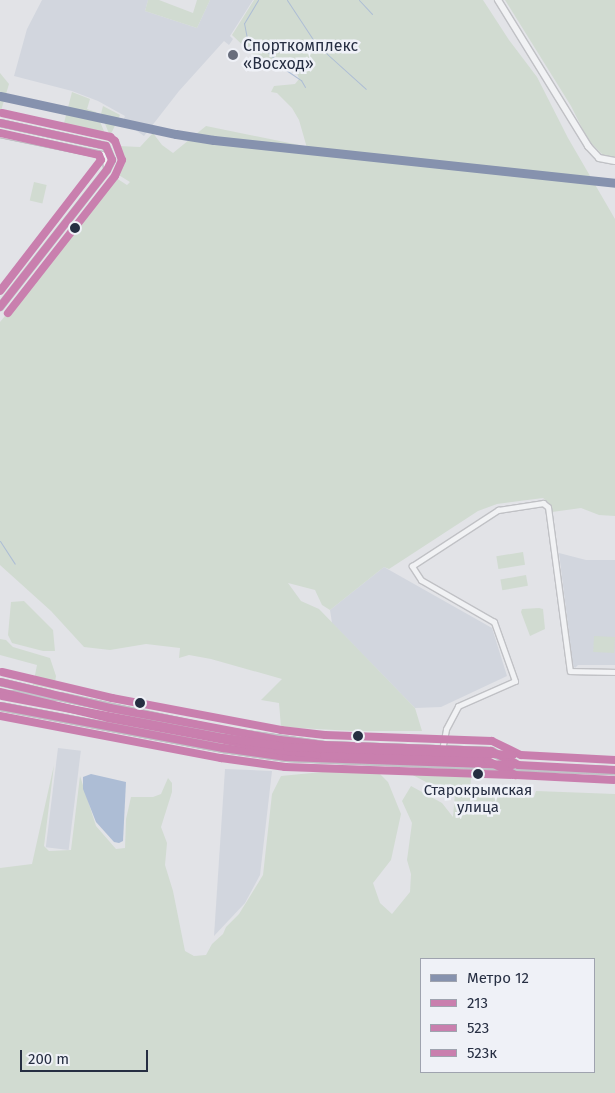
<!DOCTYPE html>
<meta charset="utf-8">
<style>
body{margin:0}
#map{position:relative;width:615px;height:1093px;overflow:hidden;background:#e2e3e7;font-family:"Fira Sans",sans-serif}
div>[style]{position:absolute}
.built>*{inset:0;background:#d2d6de;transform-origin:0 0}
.green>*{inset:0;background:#d1dbd1;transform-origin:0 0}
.water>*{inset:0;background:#adbdd5}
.stream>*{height:1px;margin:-0.5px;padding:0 0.5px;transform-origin:0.5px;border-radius:0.5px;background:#adbdd5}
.roads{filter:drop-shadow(1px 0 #c0c1c5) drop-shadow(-1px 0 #c0c1c5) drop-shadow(0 1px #c0c1c5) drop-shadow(0 -1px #c0c1c5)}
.minor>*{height:5px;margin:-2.5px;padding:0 2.5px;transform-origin:2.5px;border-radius:2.5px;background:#f1f2f4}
.tertiary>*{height:6px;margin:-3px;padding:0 3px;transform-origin:3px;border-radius:3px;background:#f1f2f4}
.secondary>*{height:7px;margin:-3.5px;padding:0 3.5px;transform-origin:3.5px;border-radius:3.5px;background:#c2c4ca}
.bus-1>*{height:8px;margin:-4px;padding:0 4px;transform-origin:4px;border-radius:4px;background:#c97fae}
.bus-2>*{height:8px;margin:-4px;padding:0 4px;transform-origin:4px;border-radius:4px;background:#c97fae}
.bus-3>*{height:8px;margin:-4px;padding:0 4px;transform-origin:4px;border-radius:4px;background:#c97fae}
.metro-1>*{height:9px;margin:-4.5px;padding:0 4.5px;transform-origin:4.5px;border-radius:4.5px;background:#8692ae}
.dots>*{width:14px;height:14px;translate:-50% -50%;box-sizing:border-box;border:2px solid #eff1f7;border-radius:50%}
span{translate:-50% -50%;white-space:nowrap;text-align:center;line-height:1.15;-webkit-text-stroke:5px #eff1f7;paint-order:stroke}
.bus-label{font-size:15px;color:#262e42}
.poi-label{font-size:16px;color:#262e42}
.left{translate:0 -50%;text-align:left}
.legend{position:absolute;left:420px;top:958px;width:175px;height:115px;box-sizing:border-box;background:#eff1f7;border:1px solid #9fa3af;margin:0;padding:6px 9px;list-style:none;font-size:15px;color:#262e42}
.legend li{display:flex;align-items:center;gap:10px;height:25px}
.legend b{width:25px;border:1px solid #9fa3af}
.scale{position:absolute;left:20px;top:1050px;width:128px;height:22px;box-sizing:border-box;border:2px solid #262e42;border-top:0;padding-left:6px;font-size:15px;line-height:18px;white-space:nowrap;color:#262e42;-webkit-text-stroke:4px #eff1f7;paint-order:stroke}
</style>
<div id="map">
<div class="built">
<div style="clip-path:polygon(42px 0,148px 0,145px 11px,197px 28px,210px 0,253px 0,230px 36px,233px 39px,229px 45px,224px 41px,179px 91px,144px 136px,123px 121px,125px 116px,98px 101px,72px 91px,14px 76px,27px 29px)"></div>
<div style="clip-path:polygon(559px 553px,586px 560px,615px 560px,615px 665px,578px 665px,575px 668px,573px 665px)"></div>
<div style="clip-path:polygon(384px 567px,492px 628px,507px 676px,441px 707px,415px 708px,332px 623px,330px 610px)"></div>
<div style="left:58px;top:748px;width:23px;height:100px;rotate:7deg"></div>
<div style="clip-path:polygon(225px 769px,272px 771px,260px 875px,245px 903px,214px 936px)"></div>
</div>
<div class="green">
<div style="clip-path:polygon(148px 0,159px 0,193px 13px,197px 0,210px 0,197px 28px,145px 11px)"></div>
<div style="clip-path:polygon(254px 0,483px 0,509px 40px,537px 77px,568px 138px,615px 219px,615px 516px,599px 515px,581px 508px,552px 512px,551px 505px,543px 498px,497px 504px,478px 511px,389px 569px,384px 567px,330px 610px,322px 605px,315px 590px,288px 583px,301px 601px,319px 609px,415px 708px,422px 731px,353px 731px,281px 727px,279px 703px,261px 700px,282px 679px,211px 659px,189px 655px,179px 658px,180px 648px,146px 644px,110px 650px,84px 647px,51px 611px,0 565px,0 322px,77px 228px,75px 226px,113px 176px,127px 185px,130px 182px,117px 174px,122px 166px,118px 146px,140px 147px,153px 133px,162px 145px,173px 153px,206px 126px,304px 146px,307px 148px,299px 120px,292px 108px,277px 93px,271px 92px,274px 86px,295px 84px,299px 79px,297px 73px,284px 65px,252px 54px,232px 35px)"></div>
<div style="clip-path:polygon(505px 0,615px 0,615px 157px,605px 157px,588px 140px,571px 106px)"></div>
<div style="clip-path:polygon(0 73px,9px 84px,0 114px)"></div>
<div style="clip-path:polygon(72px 92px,90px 99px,87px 109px,96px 112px,106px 136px,67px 130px,64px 123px)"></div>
<div style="clip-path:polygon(103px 106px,120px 115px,110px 136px,101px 114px)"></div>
<div style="left:34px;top:182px;width:13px;height:19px;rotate:13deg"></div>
<div style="left:523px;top:552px;width:13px;height:27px;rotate:81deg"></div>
<div style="left:526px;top:575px;width:11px;height:26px;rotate:80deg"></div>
<div style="clip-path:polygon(24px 601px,53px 630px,55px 651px,43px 651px,12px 643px,8px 635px,11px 602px)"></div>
<div style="clip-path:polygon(539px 608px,543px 609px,545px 629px,530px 636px,521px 612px,522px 609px)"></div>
<div style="left:594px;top:636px;width:21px;height:16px;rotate:3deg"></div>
<div style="clip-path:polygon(0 639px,6px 640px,13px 647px,50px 658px,56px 676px,54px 689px,33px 685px,37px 665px,0 655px)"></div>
<div style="clip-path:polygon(evenodd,54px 765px,44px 846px,49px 851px,71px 850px,80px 776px,96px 826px,116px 849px,125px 848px,126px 819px,131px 797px,153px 797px,161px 794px,168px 778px,172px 783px,172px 792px,161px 827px,167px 843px,165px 865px,173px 891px,185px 951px,194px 956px,206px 955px,212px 944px,223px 934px,226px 927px,239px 914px,263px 875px,272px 794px,281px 776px,353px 769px,376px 770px,388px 782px,401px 814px,391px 860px,373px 883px,380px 903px,392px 914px,410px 892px,411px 874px,407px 860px,412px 823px,402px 801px,411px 786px,442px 803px,453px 817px,455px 794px,445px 792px,405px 771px,471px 776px,470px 793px,503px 792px,507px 797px,534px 797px,536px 791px,615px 794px,615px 1093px,0 1093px,0 868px,32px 864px,54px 765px,421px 959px,594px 959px,594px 1072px,421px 1072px,421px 959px)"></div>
</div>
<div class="water">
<div style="clip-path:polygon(91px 774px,126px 782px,123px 841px,119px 843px,114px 842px,96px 822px,83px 789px,83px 777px)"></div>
</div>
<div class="stream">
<div style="left:258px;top:0;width:27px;rotate:121deg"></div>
<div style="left:244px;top:23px;width:16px;rotate:79deg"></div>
<div style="left:247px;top:39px;width:25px;rotate:32deg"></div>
<div style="left:268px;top:52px;width:22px;rotate:47deg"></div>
<div style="left:283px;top:68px;width:22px;rotate:34deg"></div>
<div style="left:301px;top:80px;width:8px;rotate:60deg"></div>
<div style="left:287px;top:0;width:53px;rotate:56.6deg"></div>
<div style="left:316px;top:44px;width:67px;rotate:42deg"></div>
<div style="left:359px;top:0;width:19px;rotate:47deg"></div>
<div style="left:0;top:541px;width:27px;rotate:57deg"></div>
</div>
<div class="roads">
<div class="minor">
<div style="left:442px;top:750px;width:21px;rotate:-79deg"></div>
<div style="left:446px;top:729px;width:26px;rotate:-62deg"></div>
<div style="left:458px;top:706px;width:62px;rotate:-23.7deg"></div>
<div style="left:515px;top:681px;width:63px;rotate:-109.6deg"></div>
<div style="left:494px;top:622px;width:84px;rotate:-150.1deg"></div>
<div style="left:421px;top:580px;width:17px;rotate:-123deg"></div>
<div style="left:412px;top:566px;width:103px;rotate:-33.1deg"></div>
<div style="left:498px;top:510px;width:46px;rotate:-8.8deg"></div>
<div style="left:543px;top:503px;width:6px;rotate:39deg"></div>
<div style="left:548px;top:507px;width:165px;rotate:82.4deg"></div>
<div style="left:570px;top:671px;width:45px;rotate:1.3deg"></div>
</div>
<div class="tertiary">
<div style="left:498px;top:0;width:172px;rotate:58.3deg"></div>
<div style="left:588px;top:146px;width:16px;rotate:47deg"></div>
<div style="left:599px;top:158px;width:16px;rotate:11deg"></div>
<div style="left:0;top:123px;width:108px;rotate:12.2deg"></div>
<div style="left:106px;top:146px;width:15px;rotate:67deg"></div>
<div style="left:112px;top:160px;width:11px;rotate:117deg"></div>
<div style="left:107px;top:170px;width:174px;rotate:128deg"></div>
<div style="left:0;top:134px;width:104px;rotate:11.6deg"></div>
<div style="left:102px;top:155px;width:4px;rotate:27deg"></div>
<div style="left:106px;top:157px;width:12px;rotate:85deg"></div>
<div style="left:0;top:682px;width:52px;rotate:13.2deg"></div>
</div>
<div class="secondary">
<div style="left:0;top:694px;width:59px;rotate:1.9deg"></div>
<div style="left:59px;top:696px;width:170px;rotate:11.9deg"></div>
<div style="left:225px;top:731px;width:100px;rotate:8deg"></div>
<div style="left:324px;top:745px;width:167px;rotate:2.1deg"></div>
<div style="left:491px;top:751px;width:26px;rotate:28deg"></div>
<div style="left:0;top:706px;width:227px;rotate:10.7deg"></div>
<div style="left:223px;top:748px;width:64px;rotate:8.1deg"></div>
<div style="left:286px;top:757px;width:329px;rotate:2.3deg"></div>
</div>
</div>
<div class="bus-1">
<div style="left:0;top:123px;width:108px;rotate:12.2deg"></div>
<div style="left:106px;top:146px;width:15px;rotate:67deg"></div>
<div style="left:112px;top:160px;width:11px;rotate:117deg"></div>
<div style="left:107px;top:170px;width:174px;rotate:128deg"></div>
<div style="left:0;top:682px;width:113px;rotate:13.3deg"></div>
<div style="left:110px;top:708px;width:173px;rotate:10.7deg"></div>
<div style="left:280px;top:740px;width:44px;rotate:6.5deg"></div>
<div style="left:324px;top:745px;width:167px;rotate:2.1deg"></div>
<div style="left:491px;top:751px;width:30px;rotate:27deg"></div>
<div style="left:518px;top:765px;width:97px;rotate:3deg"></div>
<div style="left:0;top:706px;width:227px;rotate:10.7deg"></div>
<div style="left:223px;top:748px;width:64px;rotate:8.1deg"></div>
<div style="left:286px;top:757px;width:227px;rotate:2deg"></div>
</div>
<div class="bus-2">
<div style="left:0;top:133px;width:101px;rotate:12.5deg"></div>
<div style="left:99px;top:155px;width:5px;rotate:68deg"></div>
<div style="left:101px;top:160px;width:165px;rotate:127.6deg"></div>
<div style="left:0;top:692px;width:111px;rotate:13.5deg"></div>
<div style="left:108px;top:718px;width:173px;rotate:10.7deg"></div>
<div style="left:278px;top:750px;width:46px;rotate:6.2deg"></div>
<div style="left:324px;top:755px;width:164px;rotate:2.1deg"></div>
<div style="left:488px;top:761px;width:31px;rotate:27deg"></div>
<div style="left:516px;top:775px;width:98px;rotate:2.9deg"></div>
<div style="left:0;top:716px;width:225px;rotate:10.8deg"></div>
<div style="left:221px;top:758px;width:65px;rotate:8deg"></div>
<div style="left:285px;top:767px;width:228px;rotate:2deg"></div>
</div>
<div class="bus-3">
<div style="left:2px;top:113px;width:111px;rotate:12.5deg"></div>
<div style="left:110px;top:137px;width:6px;rotate:39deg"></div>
<div style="left:115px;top:141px;width:20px;rotate:70deg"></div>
<div style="left:122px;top:160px;width:17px;rotate:114deg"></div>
<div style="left:115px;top:176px;width:174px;rotate:128deg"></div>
<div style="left:2px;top:672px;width:113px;rotate:13.3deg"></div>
<div style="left:112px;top:698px;width:172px;rotate:10.7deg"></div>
<div style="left:281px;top:730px;width:44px;rotate:6.5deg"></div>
<div style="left:325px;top:735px;width:167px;rotate:2.1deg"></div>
<div style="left:492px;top:741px;width:32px;rotate:26deg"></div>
<div style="left:521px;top:755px;width:94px;rotate:3deg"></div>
<div style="left:2px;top:696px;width:227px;rotate:10.7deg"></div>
<div style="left:225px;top:738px;width:63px;rotate:8.3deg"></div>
<div style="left:287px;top:747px;width:226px;rotate:2deg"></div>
</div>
<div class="metro-1">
<div style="left:0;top:96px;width:180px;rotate:12.2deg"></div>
<div style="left:176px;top:134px;width:38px;rotate:9deg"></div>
<div style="left:214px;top:140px;width:403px;rotate:6.1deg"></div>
</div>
<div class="dots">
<div style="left:233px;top:55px;background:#686d7c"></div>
<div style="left:75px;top:228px;background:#262e42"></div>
<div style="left:140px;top:703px;background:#262e42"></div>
<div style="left:358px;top:736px;background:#262e42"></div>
<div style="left:478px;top:774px;background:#262e42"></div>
</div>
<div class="bus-label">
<span style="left:478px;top:799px">Старокрымская<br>улица</span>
</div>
<div class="poi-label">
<span class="left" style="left:243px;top:55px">Спорткомплекс<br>«Восход»</span>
</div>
<ul class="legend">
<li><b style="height:6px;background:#8692ae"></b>Метро 12</li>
<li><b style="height:6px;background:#c97fae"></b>213</li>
<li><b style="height:6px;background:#c97fae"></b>523</li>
<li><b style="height:6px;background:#c97fae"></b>523к</li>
</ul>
<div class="scale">200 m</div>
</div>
